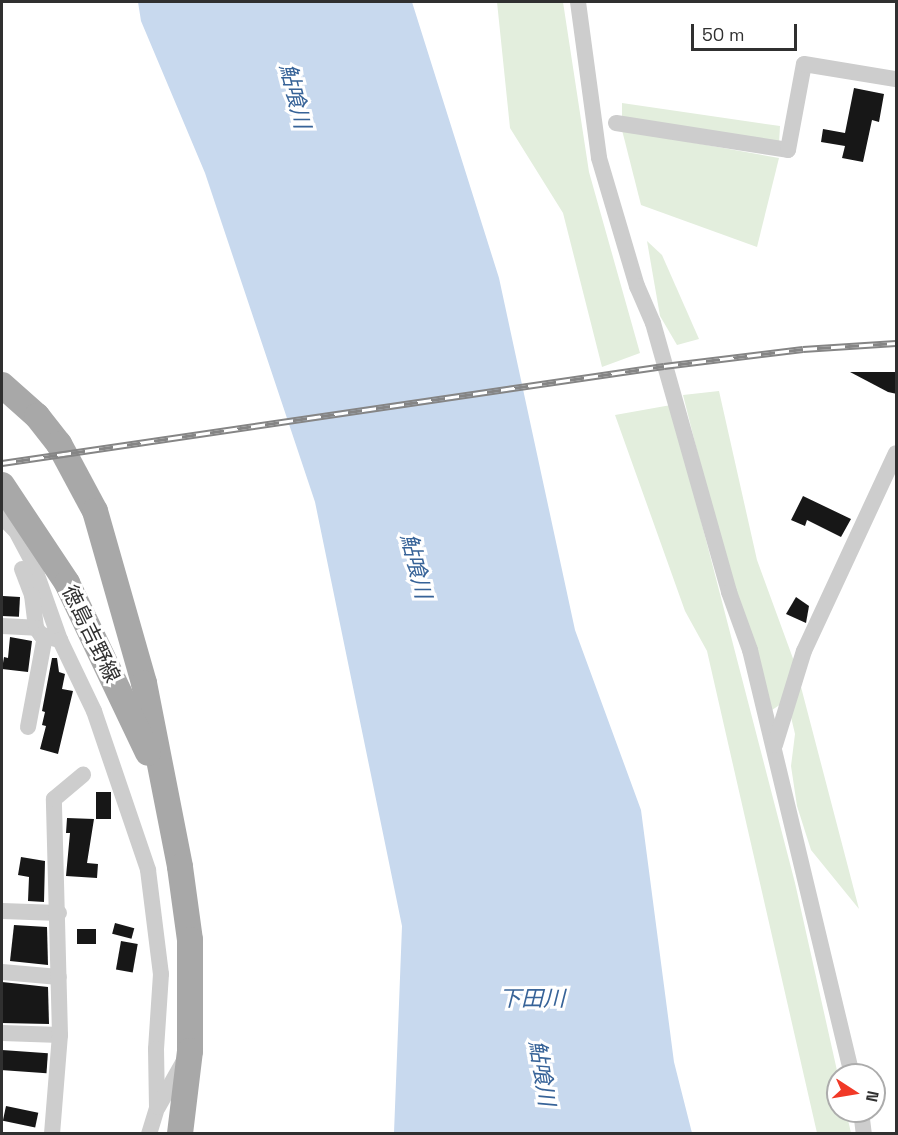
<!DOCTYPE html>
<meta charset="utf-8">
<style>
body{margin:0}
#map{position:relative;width:898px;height:1135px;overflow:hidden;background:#fff;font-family:"Space Grotesk","Noto Sans JP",sans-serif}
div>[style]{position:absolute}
.green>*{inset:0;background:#e3eedd}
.water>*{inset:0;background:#c8d9ee}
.building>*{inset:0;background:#171717;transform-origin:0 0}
.street>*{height:16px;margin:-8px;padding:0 8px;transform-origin:8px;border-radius:8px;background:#cdcdcd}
.primary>*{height:26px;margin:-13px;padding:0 13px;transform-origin:13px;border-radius:13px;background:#a8a8a8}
.rail>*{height:7px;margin-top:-3.5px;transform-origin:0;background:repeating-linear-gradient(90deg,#fff 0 14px,#858585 0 28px);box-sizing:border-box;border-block:2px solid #858585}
span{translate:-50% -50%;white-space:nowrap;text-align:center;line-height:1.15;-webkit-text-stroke:6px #fff;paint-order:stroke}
.street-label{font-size:21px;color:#303030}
.water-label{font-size:22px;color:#376398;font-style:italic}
.frame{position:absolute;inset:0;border:3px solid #303030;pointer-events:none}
.north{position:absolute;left:826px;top:1063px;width:60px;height:60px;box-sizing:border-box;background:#fff;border:2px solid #acacac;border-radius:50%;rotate:102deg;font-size:16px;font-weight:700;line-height:24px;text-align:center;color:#303030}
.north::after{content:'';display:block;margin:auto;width:21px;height:27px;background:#f13927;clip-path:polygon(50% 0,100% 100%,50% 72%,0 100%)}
.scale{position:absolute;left:691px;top:24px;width:106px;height:27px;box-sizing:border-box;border:3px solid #303030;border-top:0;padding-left:8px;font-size:18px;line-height:21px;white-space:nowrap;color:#303030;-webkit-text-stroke:4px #fff;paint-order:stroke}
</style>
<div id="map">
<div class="green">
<div style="clip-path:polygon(497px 2px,563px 2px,589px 172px,640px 353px,602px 367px,563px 213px,510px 128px)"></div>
<div style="clip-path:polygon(622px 103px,780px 126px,779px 144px,622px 118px)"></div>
<div style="clip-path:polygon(622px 130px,779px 158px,757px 247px,641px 205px)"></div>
<div style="clip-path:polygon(647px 241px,662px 255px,699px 339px,677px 345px,660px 316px)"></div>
<div style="clip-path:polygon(719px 391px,757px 560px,795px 664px,859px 909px,811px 850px,797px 806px,791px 766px,795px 734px,787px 700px,772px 710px,721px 546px,683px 395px)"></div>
<div style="clip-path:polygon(671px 405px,795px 883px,838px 1075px,838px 1111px,846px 1111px,851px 1133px,817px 1133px,707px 651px,685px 611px,615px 415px)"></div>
</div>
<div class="water">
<div style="clip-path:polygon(138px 2px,412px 2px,499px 278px,575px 630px,641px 810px,674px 1062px,692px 1133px,394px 1133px,402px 926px,315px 502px,205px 173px,141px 21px)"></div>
</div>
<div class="building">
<div style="clip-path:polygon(854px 88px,884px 94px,879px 122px,872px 120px,863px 162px,842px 158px,845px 146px,821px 142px,823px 129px,845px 133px)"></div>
<div style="clip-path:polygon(850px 372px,897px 372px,897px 394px,888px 392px)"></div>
<div style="clip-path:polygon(803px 496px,851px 519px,841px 537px,807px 520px,805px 526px,791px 520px)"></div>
<div style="left:3px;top:596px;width:17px;height:20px;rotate:3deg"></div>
<div style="clip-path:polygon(796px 597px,809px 606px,806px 623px,786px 614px)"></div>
<div style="clip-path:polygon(10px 637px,32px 641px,28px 672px,2px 669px,4px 657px,8px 658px)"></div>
<div style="clip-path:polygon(52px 658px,57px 658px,59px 672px,65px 674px,62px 689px,73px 691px,58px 754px,40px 749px,46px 726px,42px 725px,45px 712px,42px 711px)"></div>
<div style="left:96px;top:792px;width:15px;height:27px"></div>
<div style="clip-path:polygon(67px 818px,94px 819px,87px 863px,98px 864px,97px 878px,66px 876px,70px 833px,66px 833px)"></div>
<div style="clip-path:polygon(21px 857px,45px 861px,44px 902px,28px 901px,29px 877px,18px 875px)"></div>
<div style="left:115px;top:923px;width:20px;height:11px;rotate:15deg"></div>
<div style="clip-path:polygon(14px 925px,47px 927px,48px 965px,10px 961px)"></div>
<div style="left:96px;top:929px;width:15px;height:19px;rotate:90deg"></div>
<div style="left:121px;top:941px;width:17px;height:29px;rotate:10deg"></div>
<div style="clip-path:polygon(2px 982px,48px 987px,49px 1024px,2px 1023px)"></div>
<div style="left:2px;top:1050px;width:46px;height:20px;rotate:4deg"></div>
<div style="left:6px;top:1106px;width:33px;height:15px;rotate:12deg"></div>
</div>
<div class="street">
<div style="left:578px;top:2px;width:157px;rotate:82.3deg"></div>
<div style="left:599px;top:158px;width:134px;rotate:73.5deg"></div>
<div style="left:637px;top:286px;width:40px;rotate:66.6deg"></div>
<div style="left:653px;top:323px;width:280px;rotate:74.2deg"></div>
<div style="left:729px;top:592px;width:62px;rotate:70.1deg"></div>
<div style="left:750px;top:650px;width:437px;rotate:76.5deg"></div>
<div style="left:616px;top:123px;width:174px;rotate:8.9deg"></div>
<div style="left:788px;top:150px;width:87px;rotate:-79.5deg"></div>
<div style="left:804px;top:64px;width:93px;rotate:9.3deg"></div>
<div style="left:3px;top:518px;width:18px;rotate:45deg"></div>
<div style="left:16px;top:531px;width:34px;rotate:62deg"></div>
<div style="left:32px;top:561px;width:84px;rotate:70.5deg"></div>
<div style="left:22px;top:569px;width:28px;rotate:69deg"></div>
<div style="left:32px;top:595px;width:33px;rotate:83deg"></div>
<div style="left:2px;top:626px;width:34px;rotate:3deg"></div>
<div style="left:36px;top:628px;width:9px;rotate:54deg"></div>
<div style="left:41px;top:635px;width:20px;rotate:15deg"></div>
<div style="left:60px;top:640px;width:79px;rotate:64.4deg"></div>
<div style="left:94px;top:711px;width:168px;rotate:71.2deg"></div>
<div style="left:148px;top:870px;width:105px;rotate:82.9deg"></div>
<div style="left:161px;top:974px;width:75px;rotate:93.8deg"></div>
<div style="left:156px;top:1049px;width:59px;rotate:89deg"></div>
<div style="left:157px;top:1108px;width:27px;rotate:107deg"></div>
<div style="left:28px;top:727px;width:93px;rotate:-79.4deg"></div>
<div style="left:775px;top:745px;width:98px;rotate:-72.9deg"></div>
<div style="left:804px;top:651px;width:218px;rotate:-65.1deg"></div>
<div style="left:2px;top:911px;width:57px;rotate:2deg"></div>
<div style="left:2px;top:972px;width:57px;rotate:5deg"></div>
<div style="left:2px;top:1033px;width:58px;rotate:2deg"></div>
<div style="left:158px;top:1107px;width:55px;rotate:-60.6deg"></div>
<div style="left:861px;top:1111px;width:23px;rotate:83deg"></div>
<div style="left:52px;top:1134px;width:99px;rotate:-85.4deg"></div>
<div style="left:60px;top:1035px;width:236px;rotate:-91.5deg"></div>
<div style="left:54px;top:799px;width:38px;rotate:-40deg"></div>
</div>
<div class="primary">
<div style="left:2px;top:385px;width:47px;rotate:41.5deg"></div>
<div style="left:37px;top:416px;width:36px;rotate:52deg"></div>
<div style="left:59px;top:444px;width:76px;rotate:61.8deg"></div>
<div style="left:95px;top:511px;width:179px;rotate:74.1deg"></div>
<div style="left:144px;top:683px;width:187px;rotate:78.9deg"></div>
<div style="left:180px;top:867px;width:74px;rotate:82.2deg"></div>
<div style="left:190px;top:940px;width:111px;rotate:90deg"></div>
<div style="left:190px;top:1051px;width:84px;rotate:96.9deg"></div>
<div style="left:2px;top:485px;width:118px;rotate:56.4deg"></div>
<div style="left:67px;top:583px;width:188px;rotate:64.5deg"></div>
</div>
<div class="rail">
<div style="left:2px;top:463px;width:669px;rotate:-8.34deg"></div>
<div style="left:664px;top:366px;width:140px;rotate:-7deg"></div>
<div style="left:803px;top:349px;width:93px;rotate:-3.7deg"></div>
</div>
<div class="street-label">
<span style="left:91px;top:634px;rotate:64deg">徳島吉野線</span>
</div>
<div class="water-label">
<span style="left:295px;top:96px;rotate:76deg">鮎喰川</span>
<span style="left:416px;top:566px;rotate:76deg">鮎喰川</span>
<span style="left:532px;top:999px">下田川</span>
<span style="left:542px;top:1073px;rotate:81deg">鮎喰川</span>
</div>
<div class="frame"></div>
<div class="north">N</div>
<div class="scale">50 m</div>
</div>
